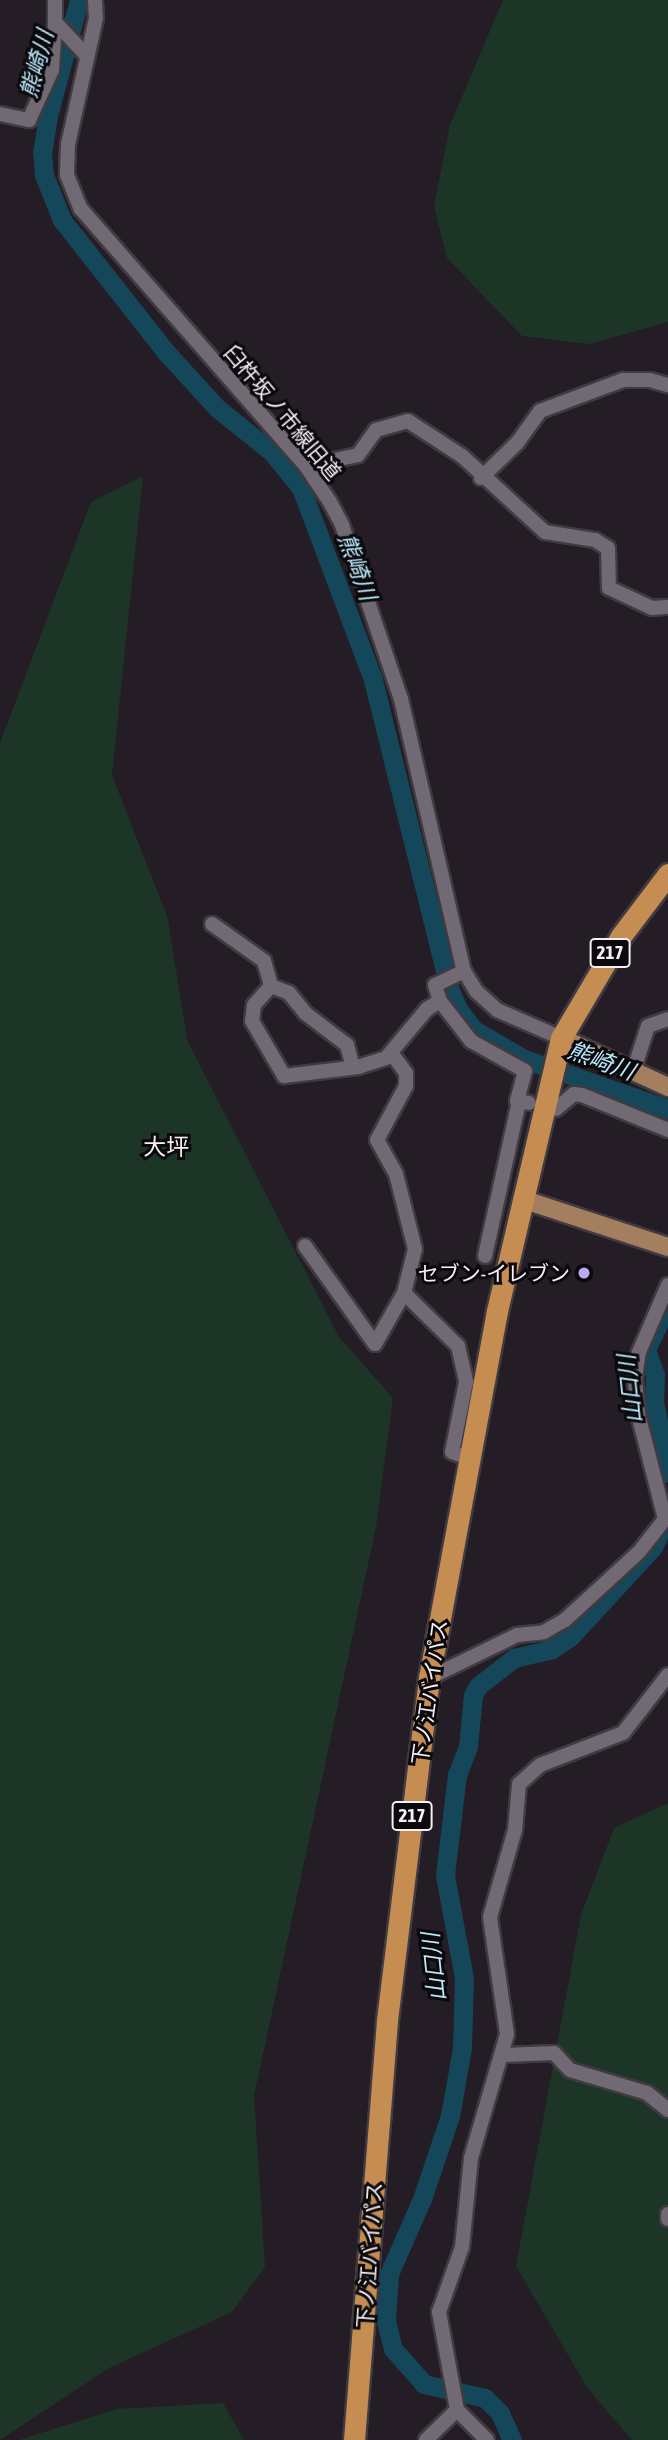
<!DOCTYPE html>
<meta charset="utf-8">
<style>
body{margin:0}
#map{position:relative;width:668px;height:2440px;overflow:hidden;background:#241d25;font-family:"Asap Condensed","Noto Sans JP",sans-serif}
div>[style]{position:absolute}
.green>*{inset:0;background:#1d3526}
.river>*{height:19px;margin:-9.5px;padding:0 9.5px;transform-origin:9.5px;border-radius:9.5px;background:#144759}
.roads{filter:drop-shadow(2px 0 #403b41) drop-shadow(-2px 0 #403b41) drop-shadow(0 2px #403b41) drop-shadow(0 -2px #403b41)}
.minor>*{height:14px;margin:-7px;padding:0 7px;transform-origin:7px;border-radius:7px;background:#716973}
.major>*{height:18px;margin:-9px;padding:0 9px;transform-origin:9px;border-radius:9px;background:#a47f5f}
.highway>*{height:21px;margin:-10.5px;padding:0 10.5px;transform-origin:10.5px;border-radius:10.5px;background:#c68d52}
.dots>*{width:19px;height:19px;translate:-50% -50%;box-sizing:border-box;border:4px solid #0b090c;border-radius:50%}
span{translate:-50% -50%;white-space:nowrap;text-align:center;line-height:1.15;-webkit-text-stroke:6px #0b090c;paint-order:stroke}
.shield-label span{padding:2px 5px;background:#0b090c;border:2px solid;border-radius:5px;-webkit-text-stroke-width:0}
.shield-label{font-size:19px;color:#f4f0f5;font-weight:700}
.street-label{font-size:21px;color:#f4f0f5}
.poi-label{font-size:21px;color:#f4f0f5}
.right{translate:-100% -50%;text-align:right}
.water-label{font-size:23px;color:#bae8fc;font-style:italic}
.neighbourhood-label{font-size:23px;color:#f4f0f5}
</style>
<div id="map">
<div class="green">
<div style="clip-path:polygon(503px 0,668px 0,668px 322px,589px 344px,522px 336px,447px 258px,434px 206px,450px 125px)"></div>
<div style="clip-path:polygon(143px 476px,112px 775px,168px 919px,187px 1040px,339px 1337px,393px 1398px,376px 1527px,254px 2096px,265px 2267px,232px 2312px,109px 2368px,0 2440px,0 743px,91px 502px)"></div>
<div style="clip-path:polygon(668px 1803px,668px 2440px,632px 2440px,588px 2389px,516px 2266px,581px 1915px,614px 1828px)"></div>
<div style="clip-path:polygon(223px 2403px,244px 2440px,19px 2440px,117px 2409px)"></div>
</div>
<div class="river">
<div style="left:79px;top:0;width:120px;rotate:105deg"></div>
<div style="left:48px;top:116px;width:36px;rotate:99deg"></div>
<div style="left:42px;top:152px;width:23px;rotate:85deg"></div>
<div style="left:44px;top:175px;width:48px;rotate:68.2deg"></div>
<div style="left:62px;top:220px;width:167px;rotate:51.8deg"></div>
<div style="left:165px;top:351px;width:77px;rotate:47.6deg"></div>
<div style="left:217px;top:408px;width:70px;rotate:38.7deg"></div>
<div style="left:272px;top:452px;width:46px;rotate:51.1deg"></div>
<div style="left:301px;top:488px;width:205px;rotate:69.4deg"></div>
<div style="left:373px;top:680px;width:317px;rotate:76.1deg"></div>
<div style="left:449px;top:988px;width:23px;rotate:67deg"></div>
<div style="left:458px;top:1009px;width:26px;rotate:53deg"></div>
<div style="left:474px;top:1030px;width:58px;rotate:30.1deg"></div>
<div style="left:524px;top:1059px;width:152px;rotate:19.1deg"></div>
<div style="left:668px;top:1303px;width:52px;rotate:115.1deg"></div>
<div style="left:646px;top:1350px;width:27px;rotate:70deg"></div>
<div style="left:655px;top:1375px;width:26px;rotate:92deg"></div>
<div style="left:654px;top:1401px;width:73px;rotate:79deg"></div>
<div style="left:512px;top:2440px;width:30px;rotate:-114deg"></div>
<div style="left:500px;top:2413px;width:21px;rotate:-135deg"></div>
<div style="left:485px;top:2398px;width:63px;rotate:-167.1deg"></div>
<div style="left:424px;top:2384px;width:47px;rotate:-131.5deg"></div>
<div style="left:393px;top:2349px;width:29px;rotate:-104deg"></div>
<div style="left:386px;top:2321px;width:47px;rotate:-86.3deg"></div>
<div style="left:389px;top:2274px;width:82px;rotate:-66.3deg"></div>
<div style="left:422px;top:2199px;width:88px;rotate:-71.4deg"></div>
<div style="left:450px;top:2116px;width:69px;rotate:-80deg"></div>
<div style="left:462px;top:2048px;width:70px;rotate:-88.4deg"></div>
<div style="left:464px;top:1978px;width:105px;rotate:-100.5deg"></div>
<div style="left:445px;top:1875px;width:101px;rotate:-83.2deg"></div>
<div style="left:457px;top:1775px;width:31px;rotate:-69deg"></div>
<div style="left:468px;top:1746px;width:51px;rotate:-84.4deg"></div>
<div style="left:473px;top:1695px;width:10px;rotate:-61deg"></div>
<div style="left:478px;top:1686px;width:46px;rotate:-37.9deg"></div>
<div style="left:514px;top:1658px;width:39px;rotate:-13deg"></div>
<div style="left:552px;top:1649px;width:22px;rotate:-34deg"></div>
<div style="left:570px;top:1637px;width:122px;rotate:-47.3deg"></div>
<div style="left:653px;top:1547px;width:31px;rotate:-65deg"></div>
</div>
<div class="roads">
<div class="minor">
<div style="left:55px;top:0;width:22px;rotate:90deg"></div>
<div style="left:55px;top:22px;width:47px;rotate:46.7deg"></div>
<div style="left:95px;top:0;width:18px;rotate:87deg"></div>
<div style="left:96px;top:18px;width:129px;rotate:102.5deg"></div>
<div style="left:68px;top:144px;width:31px;rotate:92deg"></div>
<div style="left:67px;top:175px;width:37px;rotate:68deg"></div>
<div style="left:81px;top:209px;width:342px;rotate:48.8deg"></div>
<div style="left:306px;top:466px;width:43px;rotate:56.3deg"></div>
<div style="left:330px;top:502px;width:26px;rotate:62deg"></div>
<div style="left:342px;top:525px;width:184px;rotate:71.3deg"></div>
<div style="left:401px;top:699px;width:279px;rotate:77deg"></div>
<div style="left:464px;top:971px;width:23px;rotate:59deg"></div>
<div style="left:476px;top:991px;width:28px;rotate:42deg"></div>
<div style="left:497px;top:1010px;width:70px;rotate:23.6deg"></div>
<div style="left:0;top:114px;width:30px;rotate:12deg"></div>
<div style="left:29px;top:120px;width:55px;rotate:-65.3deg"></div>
<div style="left:52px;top:70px;width:48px;rotate:-86.4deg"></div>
<div style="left:306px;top:466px;width:53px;rotate:-11.9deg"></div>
<div style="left:358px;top:455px;width:31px;rotate:-54deg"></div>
<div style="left:376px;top:430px;width:33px;rotate:-16deg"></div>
<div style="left:408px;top:421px;width:64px;rotate:32.9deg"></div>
<div style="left:462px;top:456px;width:113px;rotate:42.5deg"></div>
<div style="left:545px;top:532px;width:51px;rotate:9.1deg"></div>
<div style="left:595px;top:540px;width:15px;rotate:32deg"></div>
<div style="left:608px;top:548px;width:40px;rotate:88.6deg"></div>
<div style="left:609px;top:588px;width:47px;rotate:24.9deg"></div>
<div style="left:652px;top:608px;width:16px;rotate:-4deg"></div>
<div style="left:481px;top:478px;width:50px;rotate:-44.2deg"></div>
<div style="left:517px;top:443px;width:39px;rotate:-54deg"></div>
<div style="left:540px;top:411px;width:89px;rotate:-20.5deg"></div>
<div style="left:623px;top:380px;width:27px"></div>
<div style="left:650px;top:380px;width:19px;rotate:16deg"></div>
<div style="left:212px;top:924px;width:64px;rotate:35.4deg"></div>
<div style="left:264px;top:961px;width:26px;rotate:74deg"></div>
<div style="left:464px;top:971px;width:32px;rotate:154deg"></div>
<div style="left:435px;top:985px;width:17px;rotate:73deg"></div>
<div style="left:440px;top:1001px;width:51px;rotate:52.2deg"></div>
<div style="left:471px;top:1041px;width:62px;rotate:29.1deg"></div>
<div style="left:525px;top:1071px;width:31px;rotate:105deg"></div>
<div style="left:517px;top:1101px;width:12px;rotate:9deg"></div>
<div style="left:271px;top:986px;width:25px;rotate:132deg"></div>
<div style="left:254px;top:1005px;width:16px;rotate:97deg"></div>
<div style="left:252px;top:1021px;width:64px;rotate:59.8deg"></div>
<div style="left:284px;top:1076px;width:75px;rotate:-6.9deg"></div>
<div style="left:358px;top:1067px;width:29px;rotate:-18deg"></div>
<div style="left:386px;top:1058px;width:64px;rotate:-50.1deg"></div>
<div style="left:427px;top:1009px;width:15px;rotate:-32deg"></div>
<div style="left:271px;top:986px;width:19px;rotate:21deg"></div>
<div style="left:289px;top:993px;width:26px;rotate:51deg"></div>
<div style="left:305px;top:1013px;width:53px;rotate:37.3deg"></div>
<div style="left:347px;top:1045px;width:23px;rotate:75deg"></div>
<div style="left:634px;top:1069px;width:45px;rotate:-72deg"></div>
<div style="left:648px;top:1026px;width:21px;rotate:-19deg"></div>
<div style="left:556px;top:1109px;width:23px;rotate:-40deg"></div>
<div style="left:574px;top:1094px;width:8px;rotate:7deg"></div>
<div style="left:582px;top:1095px;width:93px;rotate:22.1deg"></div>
<div style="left:305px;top:1246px;width:120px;rotate:54.5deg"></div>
<div style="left:375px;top:1344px;width:59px;rotate:-60.4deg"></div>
<div style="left:404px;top:1293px;width:45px;rotate:-76deg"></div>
<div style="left:415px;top:1249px;width:77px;rotate:-104.2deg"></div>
<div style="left:396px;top:1174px;width:39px;rotate:-119deg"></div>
<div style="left:377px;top:1140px;width:61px;rotate:-61.8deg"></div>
<div style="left:406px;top:1086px;width:13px;rotate:-90deg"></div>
<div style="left:406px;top:1073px;width:24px;rotate:-126deg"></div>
<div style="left:485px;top:1256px;width:159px;rotate:-77.6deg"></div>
<div style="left:404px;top:1293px;width:76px;rotate:44.5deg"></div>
<div style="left:458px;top:1346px;width:37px;rotate:77deg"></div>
<div style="left:466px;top:1382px;width:71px;rotate:101.3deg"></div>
<div style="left:452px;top:1452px;width:19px;rotate:21deg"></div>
<div style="left:429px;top:1678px;width:98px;rotate:-26deg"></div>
<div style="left:517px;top:1635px;width:27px;rotate:-6deg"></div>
<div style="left:544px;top:1632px;width:24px;rotate:-30deg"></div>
<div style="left:565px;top:1620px;width:100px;rotate:-42.6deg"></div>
<div style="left:639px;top:1552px;width:42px;rotate:-51.8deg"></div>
<div style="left:665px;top:1519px;width:108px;rotate:-104.4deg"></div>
<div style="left:638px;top:1414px;width:35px;rotate:-95deg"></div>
<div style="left:635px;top:1379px;width:27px;rotate:-82deg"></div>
<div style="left:639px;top:1352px;width:73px;rotate:-66.6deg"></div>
<div style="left:504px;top:2055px;width:50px;rotate:-2.3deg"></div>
<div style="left:554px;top:2053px;width:23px;rotate:47deg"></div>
<div style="left:570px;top:2070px;width:80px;rotate:16.6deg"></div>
<div style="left:647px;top:2093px;width:27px;rotate:39deg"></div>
<div style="left:668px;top:2214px;width:5px;rotate:90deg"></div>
<div style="left:426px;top:2440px;width:43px;rotate:-44.1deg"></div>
<div style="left:487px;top:2440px;width:42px;rotate:-135deg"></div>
<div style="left:457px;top:2410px;width:100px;rotate:-100.4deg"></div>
<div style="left:439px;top:2312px;width:69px;rotate:-70.5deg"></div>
<div style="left:462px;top:2247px;width:89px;rotate:-84.2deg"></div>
<div style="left:471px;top:2158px;width:129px;rotate:-73.8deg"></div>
<div style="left:507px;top:2034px;width:118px;rotate:-98.3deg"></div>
<div style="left:490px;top:1917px;width:91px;rotate:-74deg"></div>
<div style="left:515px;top:1830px;width:46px;rotate:-85deg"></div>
<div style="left:519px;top:1784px;width:28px;rotate:-42deg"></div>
<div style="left:540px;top:1765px;width:89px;rotate:-21.1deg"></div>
<div style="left:623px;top:1733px;width:73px;rotate:-52.2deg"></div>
</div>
<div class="major">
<div style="left:561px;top:1038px;width:118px;rotate:24.6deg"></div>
<div style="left:525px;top:1200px;width:151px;rotate:18.2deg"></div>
</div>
<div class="highway">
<div style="left:354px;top:2440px;width:421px;rotate:-85.5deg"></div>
<div style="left:387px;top:2020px;width:345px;rotate:-83deg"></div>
<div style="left:429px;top:1678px;width:373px;rotate:-79.5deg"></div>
<div style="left:497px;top:1311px;width:280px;rotate:-76.8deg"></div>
<div style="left:561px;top:1038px;width:118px;rotate:-59.5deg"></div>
<div style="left:621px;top:936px;width:78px;rotate:-52.8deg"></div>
</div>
</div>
<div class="dots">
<div style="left:584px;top:1273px;background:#bbaaf6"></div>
</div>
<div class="shield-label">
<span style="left:610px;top:953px">217</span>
<span style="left:412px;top:1816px">217</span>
</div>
<div class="street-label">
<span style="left:283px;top:412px;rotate:50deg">臼杵坂ノ市線旧道</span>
<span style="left:429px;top:1692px;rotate:-82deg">下ノ江バイパス</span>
<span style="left:369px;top:2255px;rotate:-86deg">下ノ江バイパス</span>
</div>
<div class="poi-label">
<span class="right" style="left:570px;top:1273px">セブン-イレブン</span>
</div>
<div class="water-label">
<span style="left:37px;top:64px;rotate:-75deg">熊崎川</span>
<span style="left:357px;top:567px;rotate:70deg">熊崎川</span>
<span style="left:601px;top:1061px;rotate:20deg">熊崎川</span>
<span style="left:630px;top:1389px;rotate:-96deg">山口川</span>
<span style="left:434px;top:1967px;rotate:-96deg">山口川</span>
</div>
<div class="neighbourhood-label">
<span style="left:166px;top:1147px">大坪</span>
</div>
</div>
